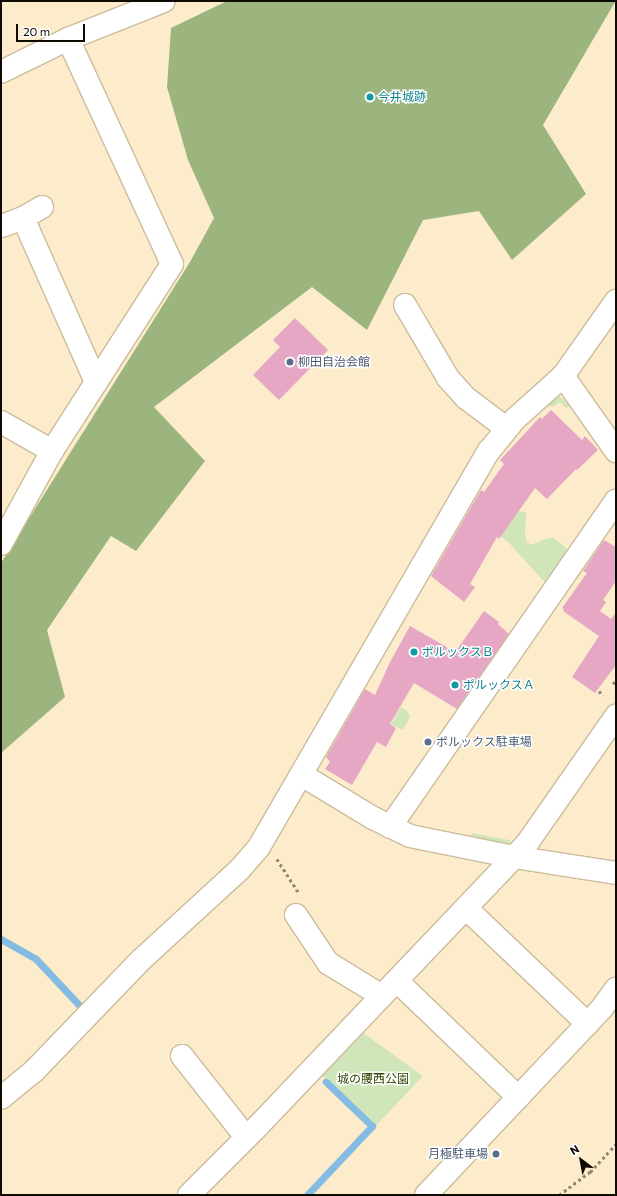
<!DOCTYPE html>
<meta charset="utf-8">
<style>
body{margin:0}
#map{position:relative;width:617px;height:1196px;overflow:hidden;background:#fceccb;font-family:Commissioner,"Noto Sans JP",sans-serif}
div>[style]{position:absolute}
.green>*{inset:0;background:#d1e5bb}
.forest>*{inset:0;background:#9cb57e}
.stream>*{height:7px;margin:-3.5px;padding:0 3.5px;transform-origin:3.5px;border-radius:3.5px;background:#84bbe3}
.building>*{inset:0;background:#e5a7c4}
.path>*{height:2.5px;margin-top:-1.25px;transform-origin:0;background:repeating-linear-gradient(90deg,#918670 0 3px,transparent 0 6px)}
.roads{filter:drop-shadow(1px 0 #cbbc9c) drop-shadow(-1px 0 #cbbc9c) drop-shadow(0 1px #cbbc9c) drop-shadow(0 -1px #cbbc9c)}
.minor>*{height:22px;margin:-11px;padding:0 11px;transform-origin:11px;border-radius:11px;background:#fff}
.dots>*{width:11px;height:11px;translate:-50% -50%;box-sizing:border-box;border:2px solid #fff;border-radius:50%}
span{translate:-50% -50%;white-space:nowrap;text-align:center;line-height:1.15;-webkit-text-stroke:3px #fff;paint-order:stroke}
.culture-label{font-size:12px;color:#0d838f}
.left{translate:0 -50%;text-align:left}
.service-label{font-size:12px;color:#4e5e75}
.right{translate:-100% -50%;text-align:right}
.park-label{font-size:12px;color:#314708}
.frame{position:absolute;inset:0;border:2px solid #100b02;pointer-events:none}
.north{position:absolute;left:561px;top:1140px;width:40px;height:40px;-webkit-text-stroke:3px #fff;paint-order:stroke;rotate:328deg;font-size:11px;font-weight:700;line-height:16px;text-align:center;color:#100b02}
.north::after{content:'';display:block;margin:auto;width:14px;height:18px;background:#100b02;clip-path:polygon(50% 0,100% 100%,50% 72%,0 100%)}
.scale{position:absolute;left:16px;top:24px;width:69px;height:18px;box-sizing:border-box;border:2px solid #100b02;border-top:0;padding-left:5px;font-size:12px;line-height:14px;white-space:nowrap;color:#100b02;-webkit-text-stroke:3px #fff;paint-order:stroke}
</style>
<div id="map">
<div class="green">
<div style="clip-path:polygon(559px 396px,570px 406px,566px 408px,560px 402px,553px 407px,548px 405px)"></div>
<div style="clip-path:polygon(518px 511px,526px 512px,525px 536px,527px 542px,532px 545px,548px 538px,554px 538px,566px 548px,569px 555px,548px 586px,511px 545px,501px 536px)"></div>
<div style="clip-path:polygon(401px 707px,407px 711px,410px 717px,403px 730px,391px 724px)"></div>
<div style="clip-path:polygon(472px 833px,509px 840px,510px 842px,503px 846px,471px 840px)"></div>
<div style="clip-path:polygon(362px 1032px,423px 1076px,310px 1195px,304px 1195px,369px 1126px,324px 1082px,327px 1079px,321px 1075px)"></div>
</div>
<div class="forest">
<div style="clip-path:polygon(227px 1px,613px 1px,615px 2px,543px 125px,586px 194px,512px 260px,479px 211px,423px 220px,367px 330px,312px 287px,154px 407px,205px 461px,136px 551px,111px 536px,47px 630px,65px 697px,1px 753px,1px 563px,190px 262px,214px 218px,188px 160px,167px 87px,171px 28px)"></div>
</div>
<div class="stream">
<div style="left:1px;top:939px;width:40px;rotate:29.7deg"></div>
<div style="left:36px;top:959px;width:63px;rotate:46.9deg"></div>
<div style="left:307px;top:1195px;width:95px;rotate:-46.7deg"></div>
<div style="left:372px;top:1126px;width:64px;rotate:-136.3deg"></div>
</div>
<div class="building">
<div style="clip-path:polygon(295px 318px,328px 350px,279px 400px,253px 375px,280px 347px,273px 340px)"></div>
<div style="clip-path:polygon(551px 410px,582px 440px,585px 436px,598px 450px,577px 470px,576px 469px,547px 499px,535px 488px,499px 539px,497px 537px,470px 584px,475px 587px,464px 602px,431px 576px,481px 490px,484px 492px,504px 464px,500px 460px,540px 417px,542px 419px)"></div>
<div style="clip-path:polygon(604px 540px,616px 547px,616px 581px,603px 600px,606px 602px,600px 611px,611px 619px,616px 612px,616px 665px,595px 693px,572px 677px,599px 636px,563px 611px,564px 609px,562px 608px,587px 573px,583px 571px)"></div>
<div style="clip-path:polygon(484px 611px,499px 622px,498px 624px,509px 634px,457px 709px,414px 683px,390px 724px,396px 728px,386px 747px,377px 742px,352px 785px,325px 769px,330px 762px,326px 757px,365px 689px,375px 695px,390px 662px,410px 626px,445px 646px,454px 654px)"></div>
</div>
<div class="path">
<div style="left:613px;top:684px;width:4px;rotate:-56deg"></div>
<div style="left:599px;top:691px;width:6px;rotate:45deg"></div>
<div style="left:277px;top:859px;width:40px;rotate:57.1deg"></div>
<div style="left:559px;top:1195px;width:39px;rotate:-37deg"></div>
<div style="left:590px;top:1172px;width:38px;rotate:-47deg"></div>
</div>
<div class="roads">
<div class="minor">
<div style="left:1px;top:72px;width:75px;rotate:-26.2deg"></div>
<div style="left:68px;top:39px;width:103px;rotate:-21.6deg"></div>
<div style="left:23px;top:218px;width:180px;rotate:66deg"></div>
<div style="left:2px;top:226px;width:22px;rotate:-21deg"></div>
<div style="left:23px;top:218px;width:22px;rotate:-30deg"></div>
<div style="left:405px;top:305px;width:85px;rotate:59.5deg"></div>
<div style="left:448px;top:378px;width:27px;rotate:48deg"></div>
<div style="left:466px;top:398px;width:50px;rotate:36.9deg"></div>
<div style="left:563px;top:376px;width:92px;rotate:54.8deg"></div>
<div style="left:1px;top:422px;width:59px;rotate:29.6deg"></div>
<div style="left:1px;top:544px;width:106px;rotate:-61.3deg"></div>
<div style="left:52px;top:451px;width:222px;rotate:-57.3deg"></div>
<div style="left:172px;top:264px;width:248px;rotate:-114.8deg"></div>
<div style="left:302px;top:775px;width:83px;rotate:31.2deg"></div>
<div style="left:373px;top:818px;width:41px;rotate:25.9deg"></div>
<div style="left:410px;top:836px;width:106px;rotate:11.4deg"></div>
<div style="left:514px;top:857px;width:103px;rotate:8.9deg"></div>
<div style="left:390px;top:827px;width:397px;rotate:-55.3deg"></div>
<div style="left:466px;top:908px;width:168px;rotate:43.6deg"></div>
<div style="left:296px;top:915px;width:58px;rotate:56.3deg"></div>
<div style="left:328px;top:963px;width:63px;rotate:31.4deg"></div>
<div style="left:397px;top:981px;width:168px;rotate:43.8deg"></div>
<div style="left:182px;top:1056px;width:103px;rotate:51.7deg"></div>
<div style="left:1px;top:1098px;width:43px;rotate:-39.3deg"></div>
<div style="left:34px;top:1071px;width:154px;rotate:-46.1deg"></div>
<div style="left:141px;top:960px;width:134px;rotate:-42.6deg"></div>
<div style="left:240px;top:869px;width:29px;rotate:-49deg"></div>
<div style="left:259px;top:847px;width:458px;rotate:-59.9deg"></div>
<div style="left:489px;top:451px;width:41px;rotate:-50.9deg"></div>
<div style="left:515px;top:419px;width:64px;rotate:-41.9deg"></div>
<div style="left:563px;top:376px;width:92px;rotate:-54.8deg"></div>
<div style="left:189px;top:1195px;width:98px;rotate:-45deg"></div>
<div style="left:258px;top:1126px;width:392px;rotate:-46.4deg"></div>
<div style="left:528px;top:842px;width:154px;rotate:-55.1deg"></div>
<div style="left:426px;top:1195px;width:257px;rotate:-46.7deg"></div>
<div style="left:602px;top:1008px;width:24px;rotate:-54deg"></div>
</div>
</div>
<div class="dots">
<div style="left:370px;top:97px;background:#0f9aa8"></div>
<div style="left:290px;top:362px;background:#5c6f8a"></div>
<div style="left:414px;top:652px;background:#0f9aa8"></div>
<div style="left:455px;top:685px;background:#0f9aa8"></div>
<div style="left:428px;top:742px;background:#5c6f8a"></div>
<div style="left:496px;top:1154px;background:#5c6f8a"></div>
</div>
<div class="culture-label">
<span class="left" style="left:378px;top:97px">今井城跡</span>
<span class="left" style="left:422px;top:652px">ポルックスＢ</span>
<span class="left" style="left:463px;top:685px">ポルックスＡ</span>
</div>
<div class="service-label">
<span class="left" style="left:298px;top:362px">柳田自治会館</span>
<span class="left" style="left:436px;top:742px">ポルックス駐車場</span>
<span class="right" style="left:488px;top:1154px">月極駐車場</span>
</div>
<div class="park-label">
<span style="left:373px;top:1079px">城の腰西公園</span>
</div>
<div class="frame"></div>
<div class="north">N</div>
<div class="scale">20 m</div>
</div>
